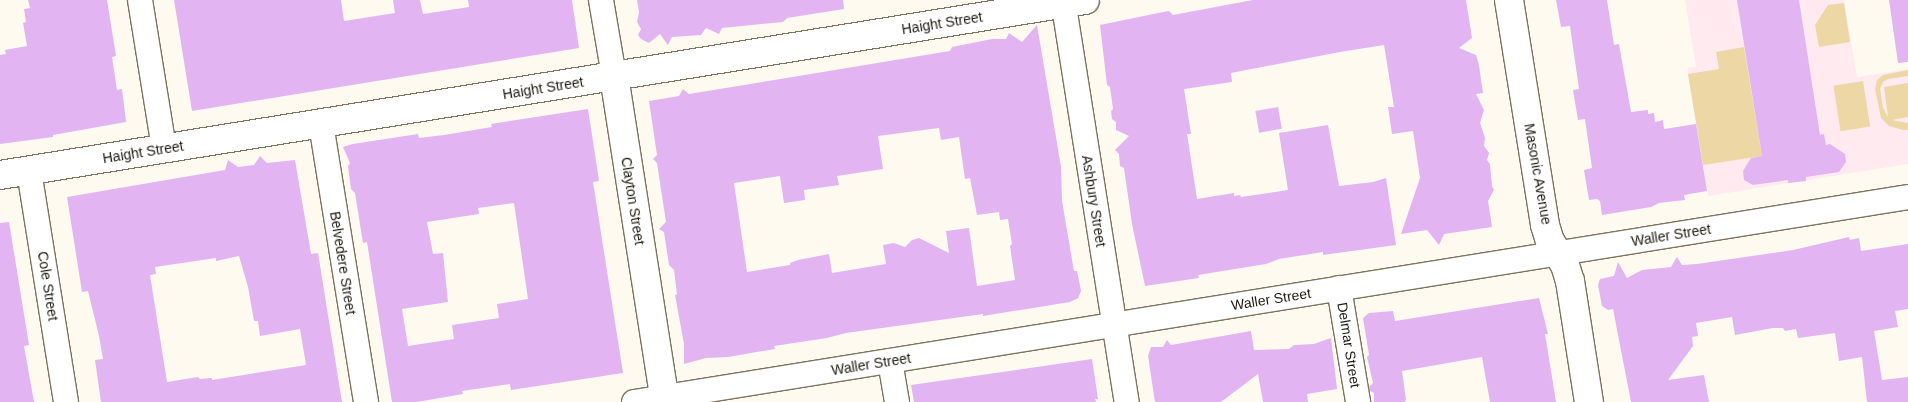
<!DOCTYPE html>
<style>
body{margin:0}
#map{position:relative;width:1908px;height:402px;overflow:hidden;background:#fefaf0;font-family:Arial,sans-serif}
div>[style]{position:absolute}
.education>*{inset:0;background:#ffeaef}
.green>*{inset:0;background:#edd8a5;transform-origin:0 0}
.building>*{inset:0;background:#e2b4f1;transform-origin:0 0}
.roads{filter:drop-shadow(1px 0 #7d735e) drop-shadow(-1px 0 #7d735e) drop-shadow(0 1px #7d735e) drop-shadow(0 -1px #7d735e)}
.minor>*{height:24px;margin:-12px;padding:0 12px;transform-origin:12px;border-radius:12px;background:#fff}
.tertiary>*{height:28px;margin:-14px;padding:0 14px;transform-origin:14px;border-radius:14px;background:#fff}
span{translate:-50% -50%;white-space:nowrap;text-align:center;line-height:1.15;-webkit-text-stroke:4px #fff;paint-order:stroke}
.street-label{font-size:14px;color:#1d1a11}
</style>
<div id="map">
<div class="education">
<div style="clip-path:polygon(1685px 0,1844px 0,1857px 77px,1908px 69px,1908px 164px,1708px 196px,1688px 74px,1688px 68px,1696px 67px)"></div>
</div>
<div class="green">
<div style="clip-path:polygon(1844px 3px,1850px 42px,1819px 47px,1815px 25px,1828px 5px)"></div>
<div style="clip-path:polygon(1744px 47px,1762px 156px,1703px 165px,1688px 74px,1719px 69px,1716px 52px)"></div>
<div style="clip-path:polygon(1908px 70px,1908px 76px,1888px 79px,1883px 82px,1880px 89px,1883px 108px,1888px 117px,1884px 87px,1908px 83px,1908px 117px,1892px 120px,1908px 123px,1908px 130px,1903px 130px,1889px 126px,1881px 118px,1875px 89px,1877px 80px,1883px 75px)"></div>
<div style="left:1863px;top:81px;width:46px;height:30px;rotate:81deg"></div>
</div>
<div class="building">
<div style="clip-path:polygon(28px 0,107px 0,116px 56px,112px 57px,117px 90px,122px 89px,126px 122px,53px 135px,53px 137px,0 144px,0 55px,6px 54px,5px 50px,27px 46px,23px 23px,26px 22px,24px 9px,30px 8px)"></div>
<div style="clip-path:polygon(174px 0,341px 0,344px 21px,395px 13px,393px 0,420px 0,423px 14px,469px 7px,468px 0,572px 0,579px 48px,192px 111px)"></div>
<div style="clip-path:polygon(637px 0,843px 0,844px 9px,787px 18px,783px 22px,722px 28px,719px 34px,706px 28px,701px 35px,672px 37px,668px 45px,660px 34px,649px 43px,641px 39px,638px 35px,641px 29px,637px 22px,639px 12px)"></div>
<div style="clip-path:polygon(1253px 0,1466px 0,1472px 38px,1459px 48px,1476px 55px,1479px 65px,1483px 93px,1476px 94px,1484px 110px,1480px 123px,1485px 138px,1484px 146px,1489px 153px,1487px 160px,1490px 164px,1492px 186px,1494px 190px,1488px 201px,1492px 227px,1444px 234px,1439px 245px,1427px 230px,1401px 234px,1420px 178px,1413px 131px,1392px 134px,1388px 107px,1394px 107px,1384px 45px,1340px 52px,1231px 73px,1232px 82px,1184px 89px,1191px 134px,1187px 134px,1197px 199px,1234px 193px,1234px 196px,1240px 195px,1241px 197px,1288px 190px,1279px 133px,1328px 125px,1339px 186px,1373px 182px,1386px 178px,1396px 245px,1323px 255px,1323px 252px,1279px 259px,1266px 264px,1198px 275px,1199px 278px,1145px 286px,1132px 224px,1124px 168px,1120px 166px,1119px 154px,1115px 150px,1129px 136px,1116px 130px,1116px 122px,1112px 119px,1111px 111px,1113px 109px,1110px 87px,1107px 85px,1100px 25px,1158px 13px,1169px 11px,1173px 15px)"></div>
<div style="clip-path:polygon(1556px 0,1607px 0,1614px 45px,1619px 44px,1631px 112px,1648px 110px,1648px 114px,1654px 113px,1655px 122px,1663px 120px,1664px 129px,1696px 124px,1707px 191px,1684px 195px,1685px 200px,1659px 203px,1651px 207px,1602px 215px,1600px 201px,1597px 199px,1589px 200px,1584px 170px,1592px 168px,1585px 119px,1578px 120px,1573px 90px,1579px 89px,1570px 26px,1561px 27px)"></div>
<div style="clip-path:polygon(1737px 0,1799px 0,1820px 135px,1824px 134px,1826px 145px,1830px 144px,1845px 154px,1846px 162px,1839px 172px,1806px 177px,1806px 181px,1788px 183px,1788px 180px,1753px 185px,1744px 180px,1743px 171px,1751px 158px,1762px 156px)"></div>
<div style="clip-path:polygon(1889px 0,1908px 0,1908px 62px,1898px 63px)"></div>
<div style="clip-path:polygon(evenodd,1037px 25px,1061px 167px,1062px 201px,1074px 271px,1077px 271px,1081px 291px,1078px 298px,1070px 302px,983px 316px,983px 314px,846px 333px,827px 338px,774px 346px,775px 349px,728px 357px,706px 358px,684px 364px,684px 344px,675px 295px,677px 294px,674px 270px,669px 265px,664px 232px,659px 229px,666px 222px,657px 163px,653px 159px,657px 155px,649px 101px,679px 96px,683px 89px,689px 94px,950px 51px,952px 47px,992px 39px,1006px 39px,1009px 33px,1022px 42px,1037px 25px,939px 128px,941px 140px,959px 137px,965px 179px,970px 178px,977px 215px,999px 212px,1000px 220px,1008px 219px,1012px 244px,1010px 246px,1015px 280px,977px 286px,969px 228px,946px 231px,949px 253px,919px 238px,912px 240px,905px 247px,894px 243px,883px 245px,886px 264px,832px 273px,829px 254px,798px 260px,790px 263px,790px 265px,747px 272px,734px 183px,780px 176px,784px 203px,805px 200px,804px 190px,839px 185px,837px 176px,883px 169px,878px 136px,939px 128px)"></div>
<div style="left:1278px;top:107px;width:22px;height:23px;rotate:80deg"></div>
<div style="clip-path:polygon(evenodd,588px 109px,599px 181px,593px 182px,623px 373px,511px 390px,510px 384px,462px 391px,463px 394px,417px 402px,392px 402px,367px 242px,363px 243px,355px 193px,351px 189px,348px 166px,350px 163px,343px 147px,353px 144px,418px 134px,419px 138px,444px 135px,492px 127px,491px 124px,588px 109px,514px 203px,528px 299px,497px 304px,499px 318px,452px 325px,454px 339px,408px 346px,402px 309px,448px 302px,443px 253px,433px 254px,427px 222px,479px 214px,478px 208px,514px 203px)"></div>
<div style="clip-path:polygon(evenodd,260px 156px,267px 163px,295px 160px,311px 254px,318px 253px,342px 402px,101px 402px,95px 360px,103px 359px,99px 336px,88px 291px,82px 292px,67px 197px,225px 170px,228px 160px,238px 167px,254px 165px,260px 156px,239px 256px,248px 287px,254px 321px,258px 321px,260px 336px,300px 329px,306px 365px,212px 380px,212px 378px,200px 379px,198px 377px,167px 382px,150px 275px,156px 274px,155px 267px,216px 258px,216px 261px,239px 256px)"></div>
<div style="clip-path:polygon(9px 222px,29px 345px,24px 346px,34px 402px,0 402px,0 223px)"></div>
<div style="clip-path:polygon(1849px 237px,1850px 240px,1859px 238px,1861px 251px,1908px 244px,1908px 309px,1895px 311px,1898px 327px,1874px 331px,1882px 380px,1908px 377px,1908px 402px,1867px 402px,1862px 357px,1839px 361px,1835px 333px,1798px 338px,1796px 329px,1785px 331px,1783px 328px,1773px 328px,1735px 335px,1732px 317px,1696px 323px,1698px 336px,1692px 337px,1693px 346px,1668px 380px,1704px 375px,1709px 402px,1631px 402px,1613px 309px,1608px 310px,1602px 306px,1598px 285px,1600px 279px,1614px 276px,1618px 262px,1627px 278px,1642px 270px,1671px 267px,1677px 257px,1682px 265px,1697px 264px,1793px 250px)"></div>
<div style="clip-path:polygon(1539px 298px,1548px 334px,1545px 334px,1556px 402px,1490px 402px,1482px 357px,1402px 371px,1406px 400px,1405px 402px,1374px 402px,1374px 393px,1370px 391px,1369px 387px,1373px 383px,1367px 357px,1369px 355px,1363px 318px,1369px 313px,1393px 311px,1395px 321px)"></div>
<div style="clip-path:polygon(1251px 331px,1254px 350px,1289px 349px,1294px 345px,1314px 344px,1331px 338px,1337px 389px,1307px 394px,1308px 402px,1263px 402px,1258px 374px,1221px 402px,1155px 402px,1148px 356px,1151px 347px,1163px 347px,1167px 340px,1171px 345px)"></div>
<div style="clip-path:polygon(1092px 359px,1098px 399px,1095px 399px,1096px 402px,914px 402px,911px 385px)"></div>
</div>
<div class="roads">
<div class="minor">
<div style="left:140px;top:0;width:151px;rotate:80.8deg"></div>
<div style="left:601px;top:0;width:77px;rotate:80.3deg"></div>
<div style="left:1063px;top:0;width:407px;rotate:81deg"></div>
<div style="left:321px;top:124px;width:282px;rotate:80.8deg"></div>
<div style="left:29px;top:171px;width:234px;rotate:80.9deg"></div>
<div style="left:1339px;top:288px;width:116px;rotate:80.5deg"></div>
<div style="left:890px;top:361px;width:42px;rotate:80.3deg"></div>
<div style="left:634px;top:402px;width:1290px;rotate:-9.14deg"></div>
</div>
<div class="tertiary">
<div style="left:1509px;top:0;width:228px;rotate:80.9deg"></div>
<div style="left:1545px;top:225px;width:17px;rotate:73deg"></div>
<div style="left:1550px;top:241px;width:28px;rotate:58deg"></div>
<div style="left:1565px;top:265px;width:17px;rotate:73deg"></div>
<div style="left:1570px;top:281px;width:122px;rotate:81.1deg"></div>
<div style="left:614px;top:76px;width:330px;rotate:81.1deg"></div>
<div style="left:0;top:175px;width:1099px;rotate:-9.16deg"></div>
</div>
</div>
<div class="street-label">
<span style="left:942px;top:23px;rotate:-9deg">Haight Street</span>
<span style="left:543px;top:88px;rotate:-9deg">Haight Street</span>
<span style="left:143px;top:152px;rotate:-9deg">Haight Street</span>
<span style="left:1538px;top:174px;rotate:80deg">Masonic Avenue</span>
<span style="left:633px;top:201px;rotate:81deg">Clayton Street</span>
<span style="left:1094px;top:201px;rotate:81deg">Ashbury Street</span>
<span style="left:1671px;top:235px;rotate:-9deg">Waller Street</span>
<span style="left:343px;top:263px;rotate:81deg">Belvedere Street</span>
<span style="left:48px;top:286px;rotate:81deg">Cole Street</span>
<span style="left:1271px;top:299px;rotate:-9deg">Waller Street</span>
<span style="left:1349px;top:345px;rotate:81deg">Delmar Street</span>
<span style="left:871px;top:364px;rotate:-9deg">Waller Street</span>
</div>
</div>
